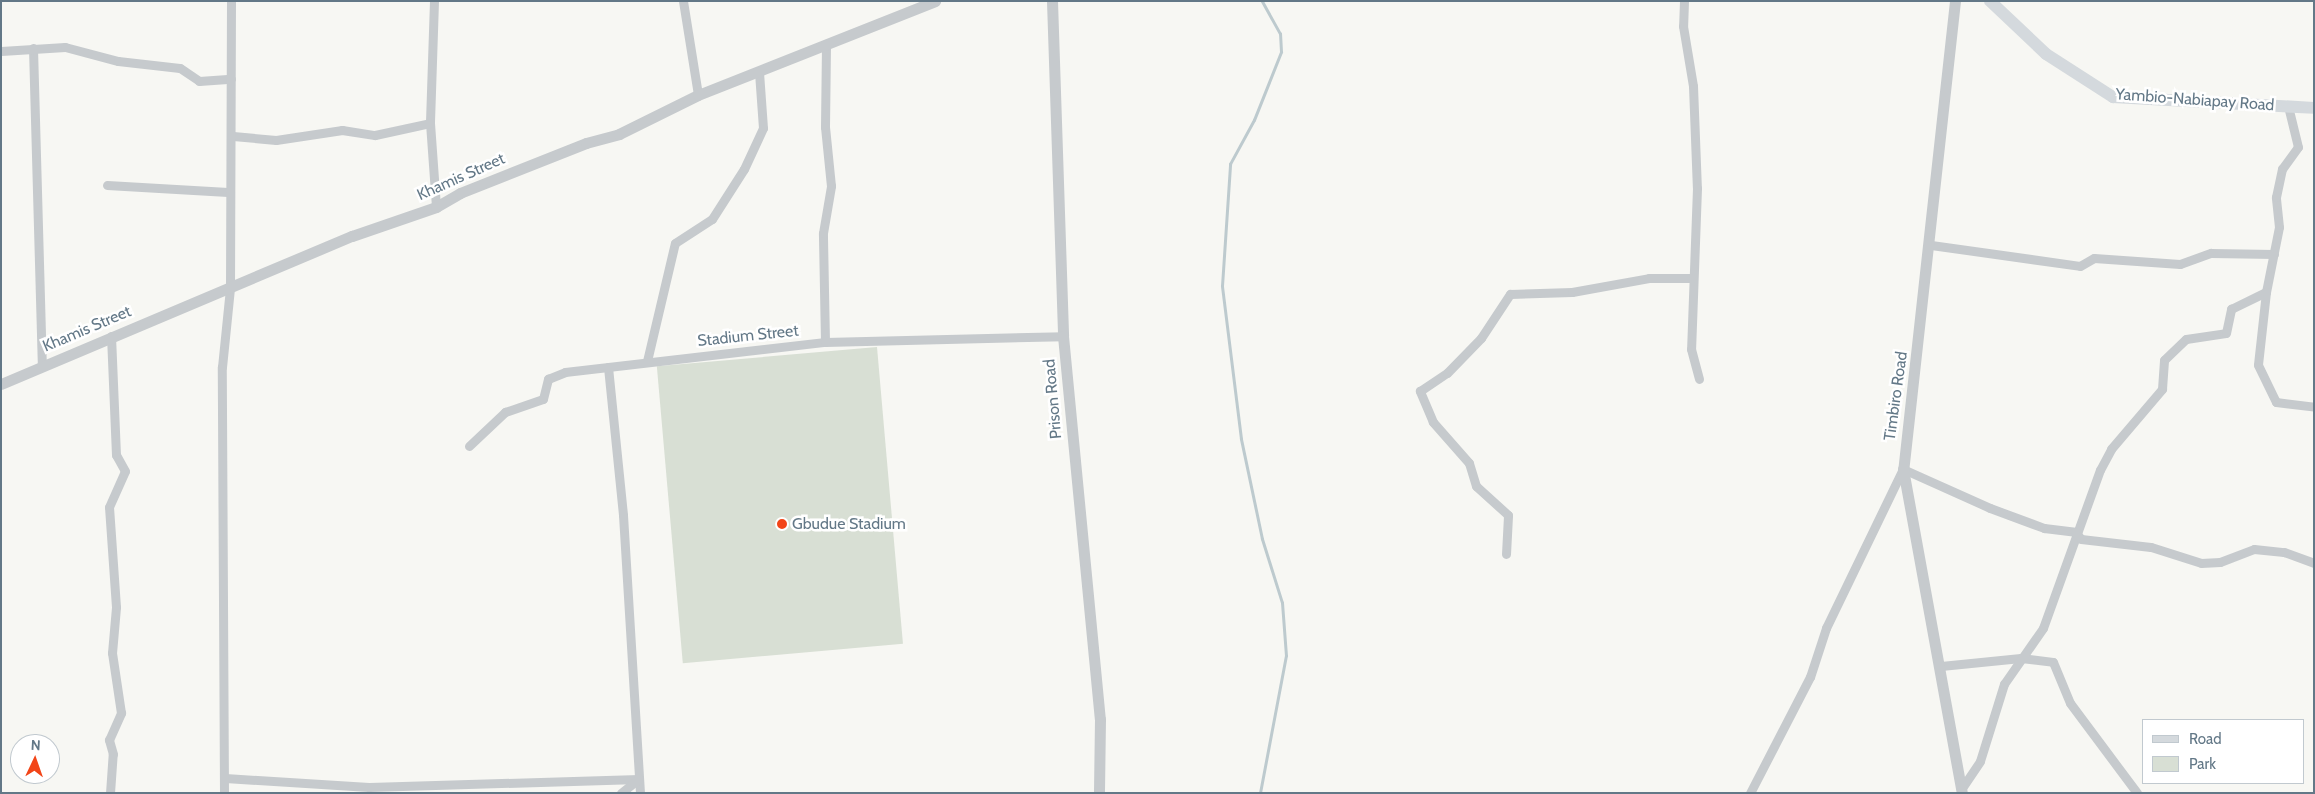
<!DOCTYPE html>
<style>
body{margin:0}
#map{position:relative;width:2315px;height:794px;overflow:hidden;background:#f7f7f3;font-family:Cabin,sans-serif}
div>[style]{position:absolute}
.green>*{inset:0;background:#d8dfd4;transform-origin:0 0}
.stream>*{height:2.5px;margin:-1.25px;padding:0 1.25px;transform-origin:1.25px;border-radius:1.25px;background:#bdcace}
.minor>*{height:9px;margin:-4.5px;padding:0 4.5px;transform-origin:4.5px;border-radius:4.5px;background:#c6cacd}
.tertiary>*{height:11px;margin:-5.5px;padding:0 5.5px;transform-origin:5.5px;border-radius:5.5px;background:#c6cacd}
.secondary>*{height:12px;margin:-6px;padding:0 6px;transform-origin:6px;border-radius:6px;background:#d4d9dd}
.dots>*{width:14px;height:14px;translate:-50% -50%;box-sizing:border-box;border:2px solid #fff;border-radius:50%}
span{translate:-50% -50%;white-space:nowrap;text-align:center;line-height:1.15;-webkit-text-stroke:5px #fff;paint-order:stroke}
.street-label{font-size:16px;color:#637887}
.poi-label{font-size:16px;color:#637887}
.left{translate:0 -50%;text-align:left}
.frame{position:absolute;inset:0;border:2px solid #637887;pointer-events:none}
.legend{position:absolute;left:2142px;top:719px;width:162px;height:65px;box-sizing:border-box;background:#fff;border:1px solid #c1c9cf;margin:0;padding:6px 9px;list-style:none;font-size:15px;color:#637887}
.legend li{display:flex;align-items:center;gap:10px;height:25px}
.legend b{width:25px;border:1px solid #c1c9cf}
.north{position:absolute;left:10px;top:734px;width:50px;height:50px;box-sizing:border-box;background:#fff;border:1px solid #c1c9cf;border-radius:50%;rotate:3deg;font-size:14px;font-weight:700;line-height:20px;text-align:center;color:#637887}
.north::after{content:'';display:block;margin:auto;width:18px;height:22px;background:#f24518;clip-path:polygon(50% 0,100% 100%,50% 72%,0 100%)}
</style>
<div id="map">
<div class="green">
<div style="left:877px;top:347px;width:298px;height:221px;rotate:85deg"></div>
</div>
<div class="stream">
<div style="left:1260px;top:793px;width:139px;rotate:-79.3deg"></div>
<div style="left:1286px;top:656px;width:53px;rotate:-94.3deg"></div>
<div style="left:1282px;top:603px;width:67px;rotate:-107.4deg"></div>
<div style="left:1262px;top:539px;width:102px;rotate:-101.9deg"></div>
<div style="left:1241px;top:439px;width:154px;rotate:-97.1deg"></div>
<div style="left:1222px;top:286px;width:122px;rotate:-86.2deg"></div>
<div style="left:1230px;top:164px;width:50px;rotate:-61.4deg"></div>
<div style="left:1254px;top:120px;width:73px;rotate:-68.3deg"></div>
<div style="left:1281px;top:52px;width:18px;rotate:-93deg"></div>
<div style="left:1280px;top:34px;width:38px;rotate:-119deg"></div>
</div>
<div class="minor">
<div style="left:434px;top:1px;width:122px;rotate:91.9deg"></div>
<div style="left:430px;top:123px;width:84px;rotate:85.9deg"></div>
<div style="left:683px;top:1px;width:95px;rotate:80.9deg"></div>
<div style="left:1684px;top:1px;width:25px;rotate:92deg"></div>
<div style="left:1683px;top:26px;width:61px;rotate:80.5deg"></div>
<div style="left:1693px;top:86px;width:102px;rotate:87.8deg"></div>
<div style="left:1697px;top:188px;width:161px;rotate:92.1deg"></div>
<div style="left:1691px;top:349px;width:31px;rotate:75deg"></div>
<div style="left:33px;top:48px;width:318px;rotate:88.4deg"></div>
<div style="left:1px;top:51px;width:64px;rotate:-3.6deg"></div>
<div style="left:65px;top:47px;width:55px;rotate:14.8deg"></div>
<div style="left:118px;top:61px;width:62px;rotate:6.4deg"></div>
<div style="left:180px;top:68px;width:23px;rotate:34deg"></div>
<div style="left:199px;top:81px;width:32px;rotate:-4deg"></div>
<div style="left:233px;top:136px;width:43px;rotate:5.3deg"></div>
<div style="left:276px;top:140px;width:67px;rotate:-8.6deg"></div>
<div style="left:342px;top:130px;width:33px;rotate:9deg"></div>
<div style="left:375px;top:135px;width:56px;rotate:-12.3deg"></div>
<div style="left:107px;top:185px;width:121px;rotate:3.3deg"></div>
<div style="left:1931px;top:245px;width:150px;rotate:8deg"></div>
<div style="left:2080px;top:266px;width:16px;rotate:-30deg"></div>
<div style="left:2094px;top:258px;width:86px;rotate:4deg"></div>
<div style="left:2180px;top:264px;width:33px;rotate:-20deg"></div>
<div style="left:2211px;top:253px;width:63px;rotate:0.9deg"></div>
<div style="left:2266px;top:292px;width:66px;rotate:-78.7deg"></div>
<div style="left:2279px;top:227px;width:30px;rotate:-96deg"></div>
<div style="left:2276px;top:197px;width:29px;rotate:-78deg"></div>
<div style="left:2282px;top:169px;width:27px;rotate:-54deg"></div>
<div style="left:2298px;top:147px;width:42px;rotate:-103.7deg"></div>
<div style="left:825px;top:342px;width:109px;rotate:-91.1deg"></div>
<div style="left:823px;top:233px;width:48px;rotate:-80.3deg"></div>
<div style="left:831px;top:186px;width:59px;rotate:-95.8deg"></div>
<div style="left:825px;top:127px;width:81px;rotate:-89.3deg"></div>
<div style="left:647px;top:361px;width:121px;rotate:-76.7deg"></div>
<div style="left:675px;top:243px;width:44px;rotate:-33deg"></div>
<div style="left:712px;top:219px;width:59px;rotate:-57.4deg"></div>
<div style="left:744px;top:169px;width:45px;rotate:-65.1deg"></div>
<div style="left:763px;top:128px;width:56px;rotate:-94.1deg"></div>
<div style="left:608px;top:367px;width:149px;rotate:84.2deg"></div>
<div style="left:623px;top:515px;width:279px;rotate:86.5deg"></div>
<div style="left:469px;top:446px;width:50px;rotate:-43.4deg"></div>
<div style="left:505px;top:412px;width:40px;rotate:-18.9deg"></div>
<div style="left:543px;top:399px;width:21px;rotate:-76deg"></div>
<div style="left:548px;top:379px;width:18px;rotate:-22deg"></div>
<div style="left:565px;top:372px;width:262px;rotate:-6.6deg"></div>
<div style="left:825px;top:342px;width:238px;rotate:-1.4deg"></div>
<div style="left:1506px;top:554px;width:39px;rotate:-87deg"></div>
<div style="left:1508px;top:515px;width:43px;rotate:-137.8deg"></div>
<div style="left:1476px;top:486px;width:24px;rotate:-107deg"></div>
<div style="left:1469px;top:463px;width:55px;rotate:-131.3deg"></div>
<div style="left:1433px;top:422px;width:34px;rotate:-113deg"></div>
<div style="left:1420px;top:391px;width:32px;rotate:-34deg"></div>
<div style="left:1447px;top:373px;width:49px;rotate:-45.8deg"></div>
<div style="left:1481px;top:338px;width:53px;rotate:-56.6deg"></div>
<div style="left:1510px;top:294px;width:62px;rotate:-1.8deg"></div>
<div style="left:1572px;top:292px;width:78px;rotate:-10.3deg"></div>
<div style="left:1649px;top:278px;width:42px"></div>
<div style="left:1941px;top:666px;width:80px;rotate:-5.7deg"></div>
<div style="left:2021px;top:658px;width:32px;rotate:7deg"></div>
<div style="left:2053px;top:662px;width:44px;rotate:67.5deg"></div>
<div style="left:2070px;top:703px;width:112px;rotate:53.3deg"></div>
<div style="left:225px;top:778px;width:144px;rotate:3.6deg"></div>
<div style="left:369px;top:787px;width:270px;rotate:-1.7deg"></div>
<div style="left:1962px;top:788px;width:32px;rotate:-56deg"></div>
<div style="left:1980px;top:761px;width:81px;rotate:-72.7deg"></div>
<div style="left:2004px;top:684px;width:68px;rotate:-55.1deg"></div>
<div style="left:2043px;top:628px;width:168px;rotate:-70.2deg"></div>
<div style="left:2100px;top:470px;width:24px;rotate:-62deg"></div>
<div style="left:2111px;top:449px;width:79px;rotate:-49.6deg"></div>
<div style="left:2162px;top:389px;width:29px;rotate:-86deg"></div>
<div style="left:2164px;top:360px;width:30px;rotate:-44deg"></div>
<div style="left:2186px;top:339px;width:40px;rotate:-8.5deg"></div>
<div style="left:2226px;top:333px;width:25px;rotate:-78deg"></div>
<div style="left:2231px;top:309px;width:39px;rotate:-26deg"></div>
<div style="left:2266px;top:292px;width:73px;rotate:96.3deg"></div>
<div style="left:2258px;top:365px;width:41px;rotate:64.1deg"></div>
<div style="left:2276px;top:402px;width:38px;rotate:7deg"></div>
<div style="left:110px;top:793px;width:39px;rotate:-86deg"></div>
<div style="left:113px;top:754px;width:15px;rotate:-106deg"></div>
<div style="left:109px;top:740px;width:30px;rotate:-66deg"></div>
<div style="left:121px;top:713px;width:61px;rotate:-98.5deg"></div>
<div style="left:112px;top:653px;width:46px;rotate:-85deg"></div>
<div style="left:116px;top:607px;width:100px;rotate:-94deg"></div>
<div style="left:109px;top:507px;width:39px;rotate:-66deg"></div>
<div style="left:125px;top:471px;width:18px;rotate:-119deg"></div>
<div style="left:116px;top:455px;width:119px;rotate:-92.4deg"></div>
<div style="left:224px;top:793px;width:426px;rotate:-90.3deg"></div>
<div style="left:222px;top:367px;width:79px;rotate:-84.2deg"></div>
<div style="left:230px;top:288px;width:287px;rotate:-89.8deg"></div>
<div style="left:621px;top:793px;width:22px;rotate:-39deg"></div>
<div style="left:1750px;top:793px;width:131px;rotate:-62.7deg"></div>
<div style="left:1810px;top:677px;width:52px;rotate:-71.9deg"></div>
<div style="left:1826px;top:628px;width:177px;rotate:-64.2deg"></div>
<div style="left:1903px;top:469px;width:95px;rotate:24.1deg"></div>
<div style="left:1990px;top:508px;width:58px;rotate:20.3deg"></div>
<div style="left:2044px;top:528px;width:31px;rotate:7deg"></div>
<div style="left:2075px;top:532px;width:9px;rotate:49deg"></div>
<div style="left:2081px;top:539px;width:70px;rotate:6.5deg"></div>
<div style="left:2151px;top:547px;width:52px;rotate:17.7deg"></div>
<div style="left:2201px;top:563px;width:19px;rotate:-3deg"></div>
<div style="left:2220px;top:562px;width:36px;rotate:-21deg"></div>
<div style="left:2254px;top:549px;width:30px;rotate:6deg"></div>
<div style="left:2284px;top:552px;width:32px;rotate:20deg"></div>
</div>
<div class="tertiary">
<div style="left:1052px;top:1px;width:335px;rotate:88.1deg"></div>
<div style="left:1063px;top:336px;width:385px;rotate:84.5deg"></div>
<div style="left:1100px;top:719px;width:74px;rotate:90.8deg"></div>
<div style="left:1955px;top:1px;width:471px;rotate:96.3deg"></div>
<div style="left:1903px;top:469px;width:329px;rotate:79.7deg"></div>
<div style="left:1px;top:384px;width:381px;rotate:-22.9deg"></div>
<div style="left:352px;top:236px;width:89px;rotate:-19deg"></div>
<div style="left:436px;top:207px;width:28px;rotate:-30deg"></div>
<div style="left:460px;top:193px;width:136px;rotate:-21.6deg"></div>
<div style="left:586px;top:143px;width:34px;rotate:-15deg"></div>
<div style="left:619px;top:134px;width:88px;rotate:-26.3deg"></div>
<div style="left:698px;top:95px;width:255px;rotate:-21.6deg"></div>
</div>
<div class="secondary">
<div style="left:1990px;top:1px;width:77px;rotate:43.4deg"></div>
<div style="left:2046px;top:54px;width:80px;rotate:32.7deg"></div>
<div style="left:2113px;top:97px;width:201px;rotate:3.1deg"></div>
</div>
<div class="dots">
<div style="left:782px;top:524px;background:#f24518"></div>
</div>
<div class="street-label">
<span style="left:2195px;top:100px;rotate:4deg">Yambio-Nabiapay Road</span>
<span style="left:461px;top:177px;rotate:-24deg">Khamis Street</span>
<span style="left:87px;top:329px;rotate:-23deg">Khamis Street</span>
<span style="left:748px;top:336px;rotate:-6deg">Stadium Street</span>
<span style="left:1896px;top:396px;rotate:-82deg">Timbiro Road</span>
<span style="left:1053px;top:399px;rotate:-95deg">Prison Road</span>
</div>
<div class="poi-label">
<span class="left" style="left:792px;top:524px">Gbudue Stadium</span>
</div>
<div class="frame"></div>
<ul class="legend">
<li><b style="height:6px;background:#d4d9dd"></b>Road</li>
<li><b style="height:14px;background:#d8dfd4"></b>Park</li>
</ul>
<div class="north">N</div>
</div>
